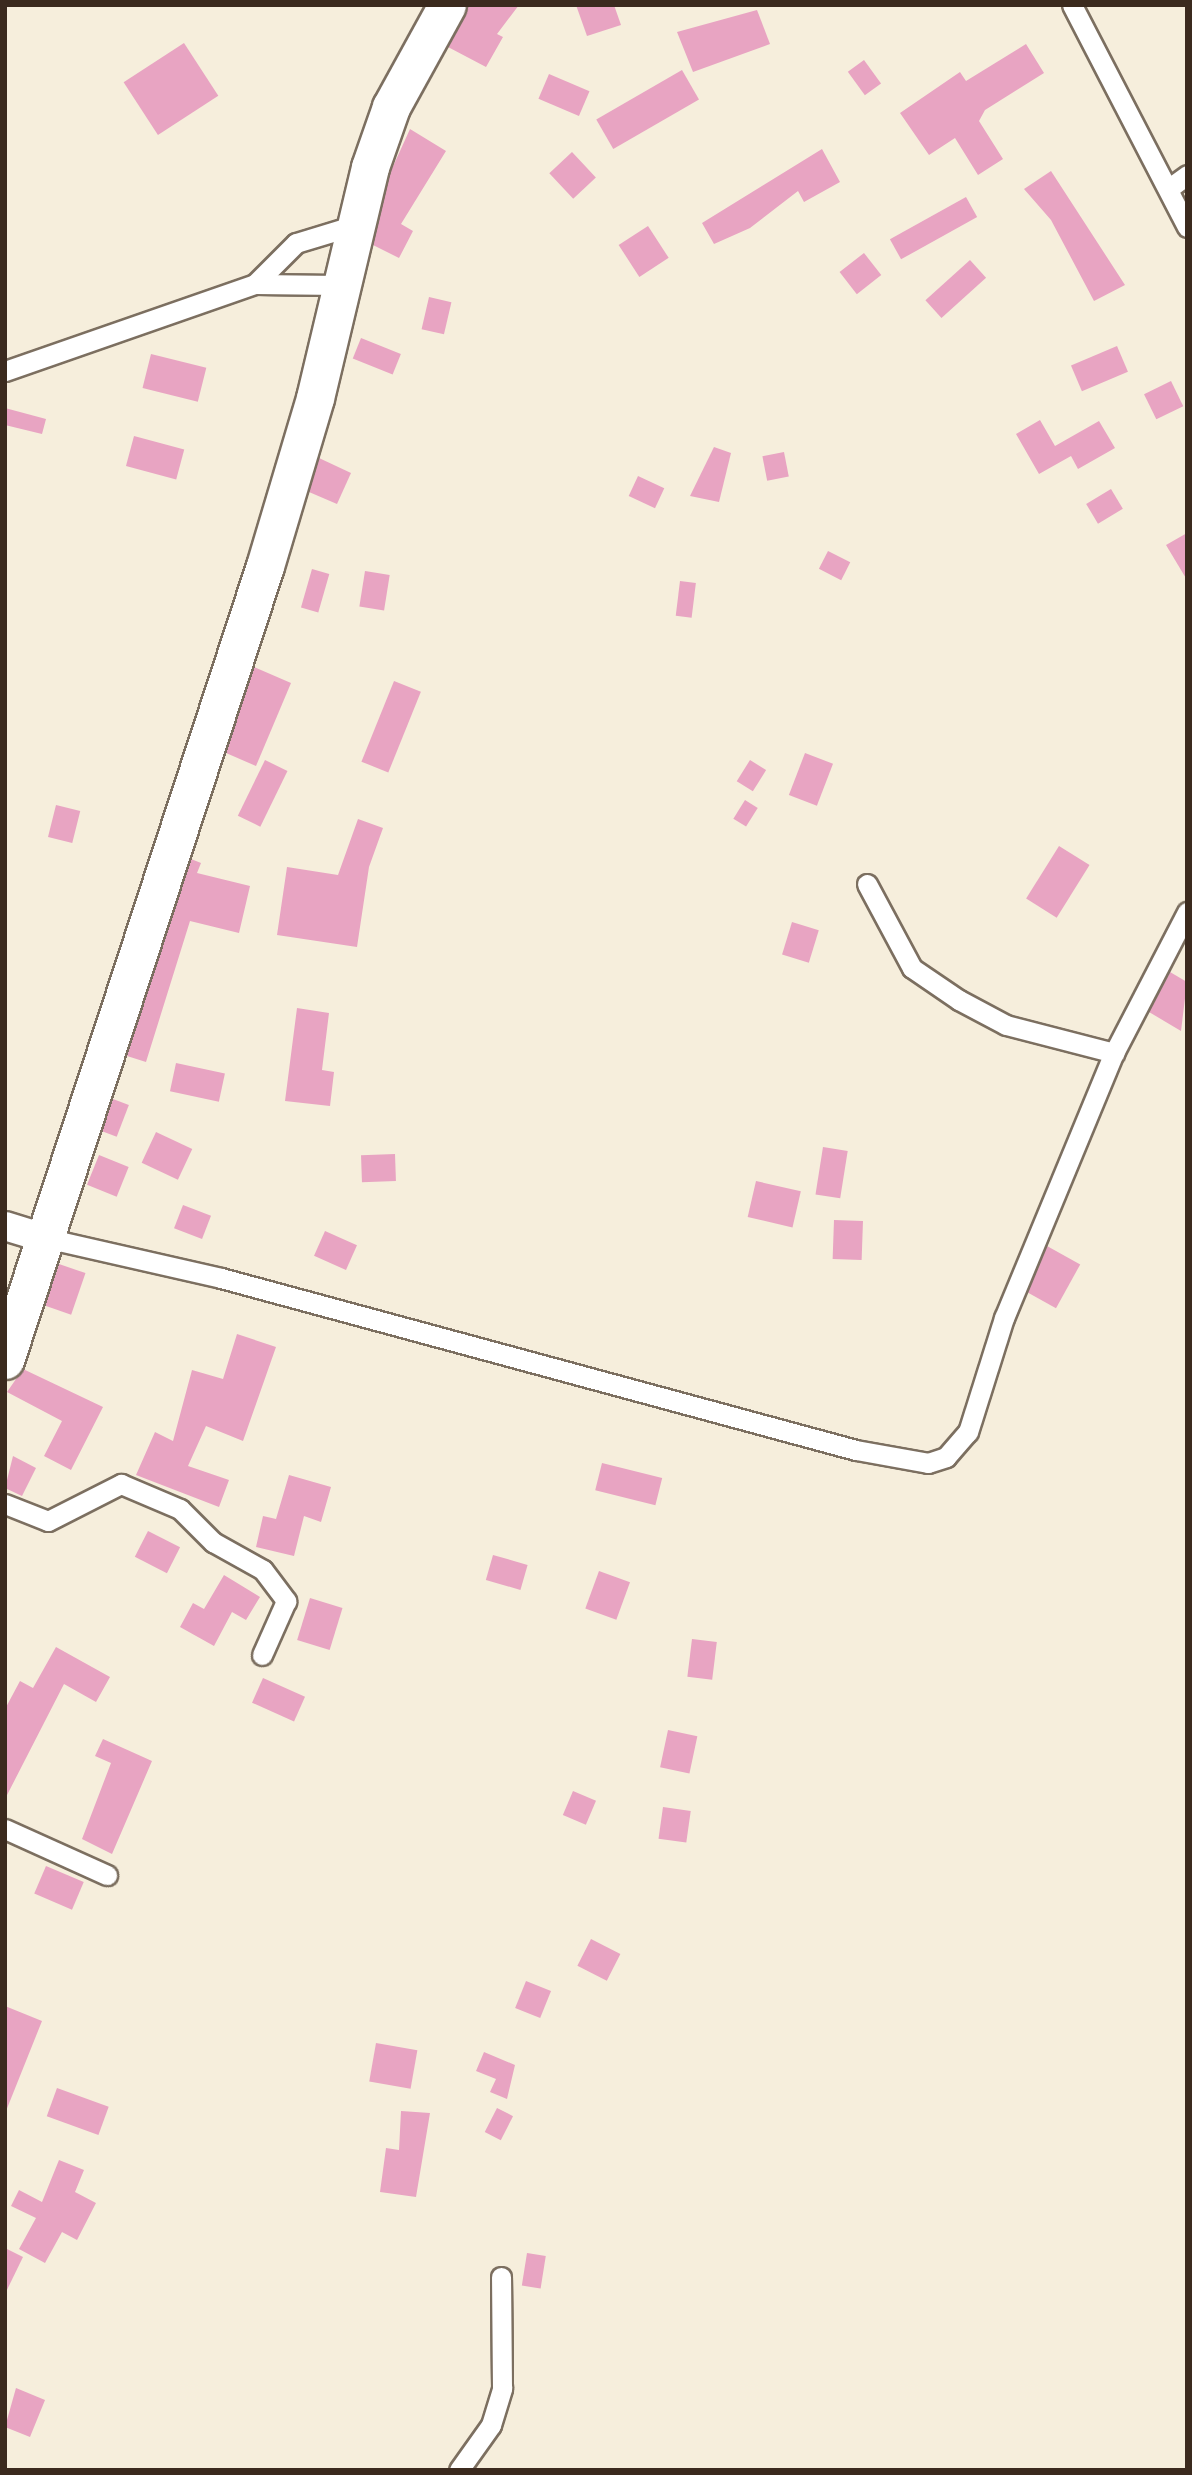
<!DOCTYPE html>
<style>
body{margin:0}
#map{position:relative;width:1192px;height:2475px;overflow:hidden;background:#f6eedc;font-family:"Shantell Sans",sans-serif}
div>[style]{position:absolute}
.building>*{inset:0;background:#e8a4c2;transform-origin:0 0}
.roads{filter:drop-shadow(2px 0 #7c6f60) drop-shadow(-2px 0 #7c6f60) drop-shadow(0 2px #7c6f60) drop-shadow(0 -2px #7c6f60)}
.street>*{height:19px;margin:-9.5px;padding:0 9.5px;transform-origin:9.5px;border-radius:9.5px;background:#fff}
.secondary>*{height:28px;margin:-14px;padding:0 14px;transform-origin:14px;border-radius:14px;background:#fff}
.highway>*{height:37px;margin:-18.5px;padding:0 18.5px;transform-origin:18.5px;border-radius:18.5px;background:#fff}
span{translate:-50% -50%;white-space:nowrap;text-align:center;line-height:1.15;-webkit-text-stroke:7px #fdfcf7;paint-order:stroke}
.frame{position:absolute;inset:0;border:7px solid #3b2a1e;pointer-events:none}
</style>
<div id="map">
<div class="building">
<div style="clip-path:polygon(468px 5px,519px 5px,497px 34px,503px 37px,486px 67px,448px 47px)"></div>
<div style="clip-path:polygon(576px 5px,614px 5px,621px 25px,587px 36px)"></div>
<div style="clip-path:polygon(757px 10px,770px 44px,693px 72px,677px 32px)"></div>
<div style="left:184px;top:43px;width:63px;height:72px;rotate:57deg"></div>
<div style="clip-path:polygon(1026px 44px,1044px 73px,985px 110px,979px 121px,1003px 159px,978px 175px,955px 138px,929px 155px,900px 113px,960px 72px,966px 81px)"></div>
<div style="left:864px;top:60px;width:29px;height:20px;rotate:54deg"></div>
<div style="left:682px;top:70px;width:34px;height:99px;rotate:60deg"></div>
<div style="left:549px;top:74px;width:44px;height:27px;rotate:23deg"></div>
<div style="clip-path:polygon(410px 129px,446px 151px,401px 224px,413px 231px,399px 258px,373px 245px,390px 173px)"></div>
<div style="clip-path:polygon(822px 149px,840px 182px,804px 202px,798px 191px,750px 228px,714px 244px,702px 223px)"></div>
<div style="left:572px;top:152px;width:35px;height:31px;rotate:47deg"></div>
<div style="clip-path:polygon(1051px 171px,1125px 285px,1094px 301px,1051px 220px,1024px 189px)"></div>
<div style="left:966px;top:197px;width:23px;height:87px;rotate:61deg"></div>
<div style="left:648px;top:226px;width:38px;height:35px;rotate:57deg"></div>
<div style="left:864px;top:253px;width:28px;height:31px;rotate:52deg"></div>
<div style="left:970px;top:260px;width:24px;height:60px;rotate:48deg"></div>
<div style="left:429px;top:297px;width:23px;height:33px;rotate:13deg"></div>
<div style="left:361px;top:338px;width:43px;height:22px;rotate:22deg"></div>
<div style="left:1117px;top:346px;width:28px;height:50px;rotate:67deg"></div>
<div style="left:151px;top:354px;width:57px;height:35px;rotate:14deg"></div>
<div style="left:1171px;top:381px;width:28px;height:30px;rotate:64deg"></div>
<div style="clip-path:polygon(5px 408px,46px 419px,42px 434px,5px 425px)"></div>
<div style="clip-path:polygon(1040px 420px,1055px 446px,1099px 421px,1115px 448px,1078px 469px,1071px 456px,1039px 474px,1016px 434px)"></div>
<div style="left:134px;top:436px;width:52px;height:31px;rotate:15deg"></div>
<div style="clip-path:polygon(714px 447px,731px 453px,719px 502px,690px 496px)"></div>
<div style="left:784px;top:452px;width:25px;height:22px;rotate:79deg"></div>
<div style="clip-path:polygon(319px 458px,351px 473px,337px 504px,309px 492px)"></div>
<div style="left:638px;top:476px;width:29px;height:22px;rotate:25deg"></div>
<div style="left:1111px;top:489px;width:23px;height:29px;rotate:59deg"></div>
<div style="clip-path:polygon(1187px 533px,1187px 580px,1166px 545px)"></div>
<div style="left:828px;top:551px;width:25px;height:20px;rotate:27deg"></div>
<div style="left:312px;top:569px;width:18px;height:40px;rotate:16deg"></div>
<div style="left:365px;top:571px;width:25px;height:36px;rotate:9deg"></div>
<div style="left:680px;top:581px;width:16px;height:35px;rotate:7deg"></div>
<div style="clip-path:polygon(254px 667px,291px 683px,256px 766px,226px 753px)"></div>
<div style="left:394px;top:681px;width:29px;height:87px;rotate:22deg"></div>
<div style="left:805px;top:753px;width:30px;height:45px;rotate:21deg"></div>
<div style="left:265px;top:760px;width:25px;height:62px;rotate:26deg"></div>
<div style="left:750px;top:760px;width:19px;height:25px;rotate:32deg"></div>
<div style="left:745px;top:800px;width:15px;height:22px;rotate:32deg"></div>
<div style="left:56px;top:805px;width:25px;height:33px;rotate:14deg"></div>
<div style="clip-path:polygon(358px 819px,383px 828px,369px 867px,357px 947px,277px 935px,287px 867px,338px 875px)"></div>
<div style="left:1059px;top:846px;width:36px;height:62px;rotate:32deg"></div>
<div style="clip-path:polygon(191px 859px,201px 863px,197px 873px,250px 886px,239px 933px,190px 921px,146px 1062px,127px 1056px)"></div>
<div style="left:792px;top:922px;width:28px;height:34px;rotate:17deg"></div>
<div style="clip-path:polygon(1170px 972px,1187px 982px,1181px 1031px,1149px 1012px)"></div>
<div style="clip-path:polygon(297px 1008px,329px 1013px,322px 1070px,334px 1072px,330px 1106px,285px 1101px)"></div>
<div style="left:176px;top:1063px;width:50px;height:29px;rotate:12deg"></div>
<div style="left:113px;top:1099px;width:17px;height:34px;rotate:21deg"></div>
<div style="left:156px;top:1132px;width:40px;height:34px;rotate:25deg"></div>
<div style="left:823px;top:1147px;width:25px;height:48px;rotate:9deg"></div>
<div style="left:395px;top:1154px;width:27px;height:34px;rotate:88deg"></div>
<div style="left:99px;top:1155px;width:32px;height:32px;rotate:22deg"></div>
<div style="left:756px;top:1181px;width:46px;height:37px;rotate:13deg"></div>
<div style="left:183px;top:1205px;width:30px;height:25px;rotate:21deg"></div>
<div style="left:834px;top:1220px;width:29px;height:39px;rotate:2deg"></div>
<div style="left:325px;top:1231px;width:35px;height:27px;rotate:24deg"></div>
<div style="left:1047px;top:1246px;width:38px;height:50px;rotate:29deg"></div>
<div style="left:59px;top:1264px;width:28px;height:44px;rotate:19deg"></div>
<div style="clip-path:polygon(237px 1334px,276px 1347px,243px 1441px,206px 1426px,188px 1466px,229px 1480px,219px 1507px,136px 1475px,155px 1432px,173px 1441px,192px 1370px,223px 1379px)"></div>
<div style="clip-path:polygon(23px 1369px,103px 1407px,71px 1470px,44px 1456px,62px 1421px,7px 1392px)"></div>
<div style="clip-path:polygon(13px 1456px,36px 1468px,22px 1496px,5px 1488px)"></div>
<div style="left:602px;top:1463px;width:62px;height:28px;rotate:14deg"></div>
<div style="clip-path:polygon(289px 1475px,331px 1487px,321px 1522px,304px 1516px,294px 1556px,256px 1547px,263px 1516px,276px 1519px)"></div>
<div style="left:148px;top:1531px;width:36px;height:29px;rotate:27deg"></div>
<div style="left:493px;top:1555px;width:36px;height:26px;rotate:16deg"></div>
<div style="left:599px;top:1571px;width:33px;height:40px;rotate:20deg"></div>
<div style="clip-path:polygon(224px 1575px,260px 1597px,246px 1620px,232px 1612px,214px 1646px,180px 1627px,193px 1603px,204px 1609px)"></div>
<div style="left:310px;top:1598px;width:34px;height:44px;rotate:17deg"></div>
<div style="left:692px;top:1639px;width:25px;height:38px;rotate:7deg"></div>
<div style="clip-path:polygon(56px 1647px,110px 1677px,96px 1702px,64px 1684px,5px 1799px,5px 1709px,20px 1681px,33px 1688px)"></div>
<div style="left:263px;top:1678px;width:46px;height:27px;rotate:24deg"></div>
<div style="left:668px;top:1730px;width:30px;height:38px;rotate:12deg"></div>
<div style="clip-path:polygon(103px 1739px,152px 1761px,112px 1854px,82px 1839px,111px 1763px,95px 1756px)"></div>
<div style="left:573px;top:1791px;width:25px;height:26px;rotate:23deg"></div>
<div style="left:663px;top:1807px;width:28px;height:32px;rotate:8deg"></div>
<div style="left:46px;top:1866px;width:41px;height:30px;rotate:23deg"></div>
<div style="left:591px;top:1939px;width:33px;height:30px;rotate:27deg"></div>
<div style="left:526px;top:1981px;width:27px;height:29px;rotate:22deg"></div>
<div style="clip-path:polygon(5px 2006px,42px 2021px,6px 2111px,5px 2111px)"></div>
<div style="left:376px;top:2043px;width:42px;height:39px;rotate:10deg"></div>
<div style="clip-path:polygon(484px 2052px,515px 2065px,507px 2099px,490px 2092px,496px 2079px,476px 2071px)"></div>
<div style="left:57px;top:2088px;width:55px;height:30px;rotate:20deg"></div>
<div style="left:497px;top:2108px;width:18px;height:27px;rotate:27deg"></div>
<div style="clip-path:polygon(401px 2111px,430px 2113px,416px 2197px,380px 2192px,386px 2148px,399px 2150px)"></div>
<div style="clip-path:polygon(59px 2160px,84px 2170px,75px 2192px,96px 2203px,77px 2240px,62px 2232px,45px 2263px,19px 2249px,36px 2218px,11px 2206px,19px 2190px,42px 2202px)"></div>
<div style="clip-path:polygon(5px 2248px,23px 2257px,5px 2294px)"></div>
<div style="left:527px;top:2253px;width:19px;height:33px;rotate:9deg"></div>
<div style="clip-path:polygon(16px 2388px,45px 2400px,30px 2437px,5px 2427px)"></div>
</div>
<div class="roads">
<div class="street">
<div style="left:1072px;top:5px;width:250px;rotate:62.6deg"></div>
<div style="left:1168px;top:189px;width:24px;rotate:-36deg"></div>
<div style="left:255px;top:284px;width:84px;rotate:0.7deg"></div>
<div style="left:5px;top:371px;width:265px;rotate:-19.2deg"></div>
<div style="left:255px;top:284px;width:58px;rotate:-45deg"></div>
<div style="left:296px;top:243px;width:59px;rotate:-16.9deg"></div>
<div style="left:867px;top:884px;width:95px;rotate:61.8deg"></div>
<div style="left:912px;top:968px;width:57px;rotate:34.2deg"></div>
<div style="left:959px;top:1000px;width:53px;rotate:28deg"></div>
<div style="left:1006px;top:1025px;width:112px;rotate:14.5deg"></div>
<div style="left:41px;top:1237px;width:185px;rotate:12.8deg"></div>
<div style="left:221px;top:1278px;width:658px;rotate:15.16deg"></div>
<div style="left:856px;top:1450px;width:73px;rotate:10.2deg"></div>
<div style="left:928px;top:1463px;width:19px;rotate:-18deg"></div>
<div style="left:946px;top:1457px;width:33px;rotate:-49deg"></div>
<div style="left:968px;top:1432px;width:120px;rotate:-72.5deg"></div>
<div style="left:1004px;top:1318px;width:287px;rotate:-67.5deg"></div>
<div style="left:1114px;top:1053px;width:159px;rotate:-62.6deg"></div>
<div style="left:5px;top:1504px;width:46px;rotate:21.6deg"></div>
<div style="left:48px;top:1521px;width:82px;rotate:-26.9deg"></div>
<div style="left:121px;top:1484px;width:64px;rotate:23deg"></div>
<div style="left:180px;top:1509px;width:47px;rotate:45deg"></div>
<div style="left:213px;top:1542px;width:57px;rotate:29.2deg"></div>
<div style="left:263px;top:1570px;width:39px;rotate:53deg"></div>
<div style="left:286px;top:1601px;width:59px;rotate:114deg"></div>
<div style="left:5px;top:1829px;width:112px;rotate:24.3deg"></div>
<div style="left:459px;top:2470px;width:55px;rotate:-54.6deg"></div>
<div style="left:491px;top:2425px;width:39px;rotate:-73deg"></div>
<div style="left:502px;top:2388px;width:111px;rotate:-90.5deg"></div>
</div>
<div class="secondary">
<div style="left:5px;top:1226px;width:38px;rotate:17deg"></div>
</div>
<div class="highway">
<div style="left:5px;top:1360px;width:835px;rotate:-71.87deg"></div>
<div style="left:265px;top:566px;width:175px;rotate:-73.4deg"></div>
<div style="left:315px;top:398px;width:237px;rotate:-76.6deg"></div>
<div style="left:370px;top:167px;width:64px;rotate:-70.7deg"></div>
<div style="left:391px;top:107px;width:116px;rotate:-61.2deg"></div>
</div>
</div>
<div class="frame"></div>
</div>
